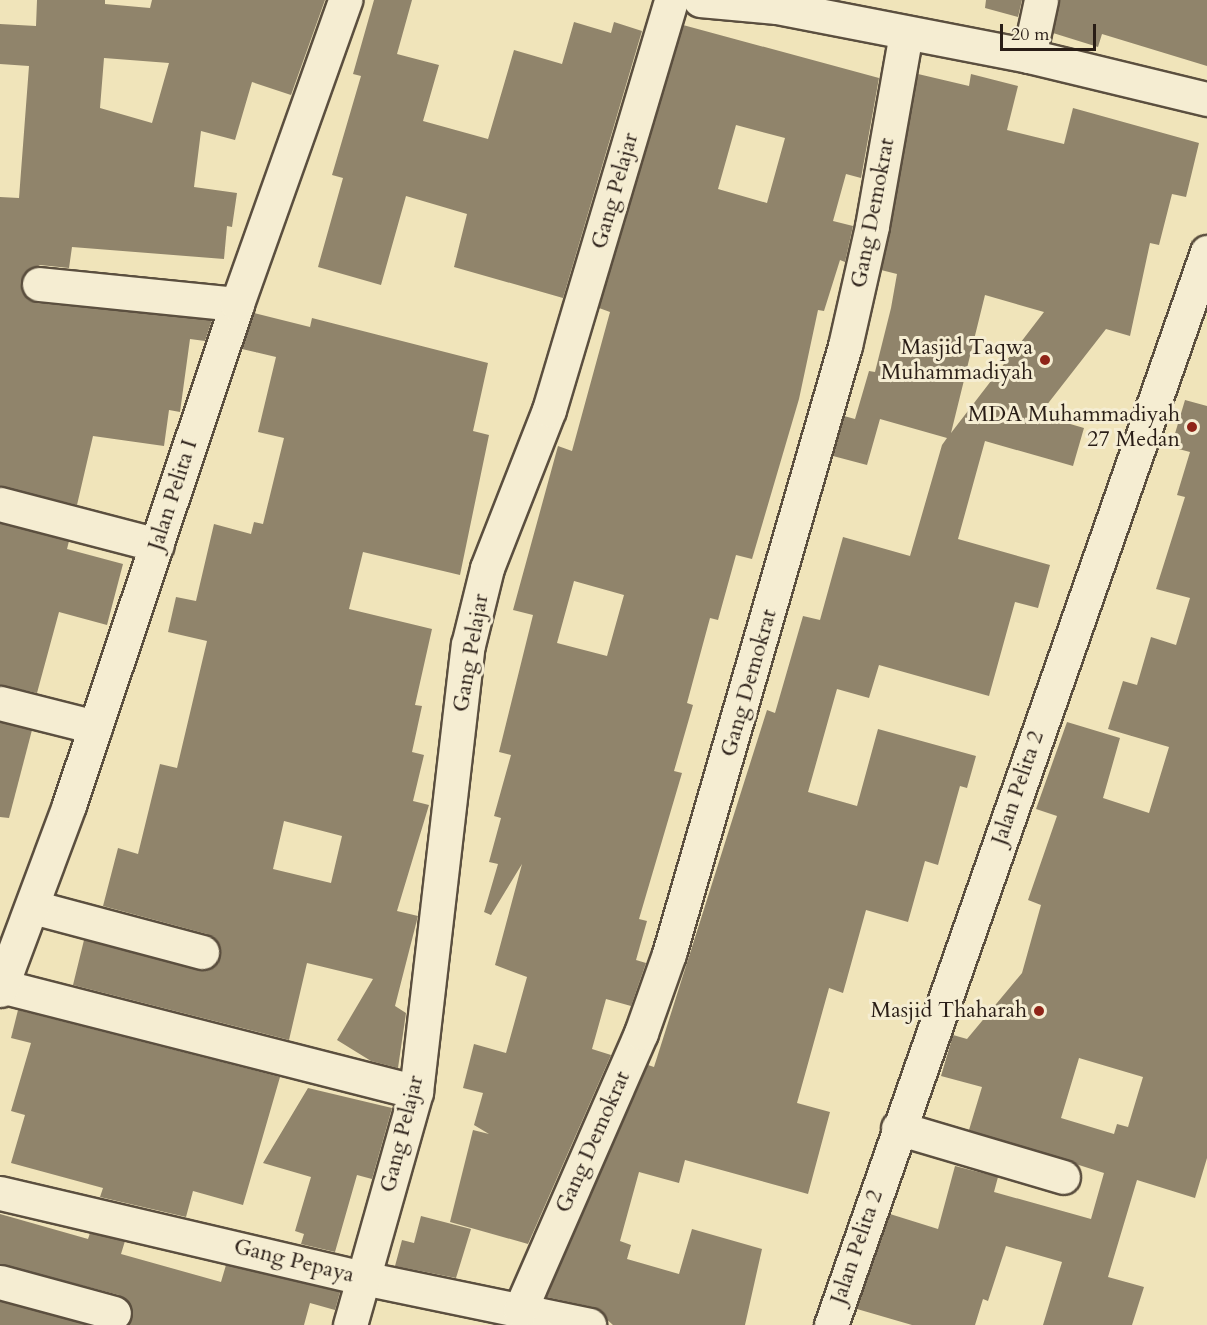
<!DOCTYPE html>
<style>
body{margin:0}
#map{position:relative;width:1207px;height:1325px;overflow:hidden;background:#f0e4ba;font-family:Cardo,serif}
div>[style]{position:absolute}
.building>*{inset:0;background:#90846b}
.roads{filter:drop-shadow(2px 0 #5b4f3f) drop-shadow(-2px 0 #5b4f3f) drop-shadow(0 2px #5b4f3f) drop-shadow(0 -2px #5b4f3f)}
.street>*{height:33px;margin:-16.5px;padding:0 16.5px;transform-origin:16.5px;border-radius:16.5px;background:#f5edd2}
.secondary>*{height:33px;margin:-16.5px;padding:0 16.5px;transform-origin:16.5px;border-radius:16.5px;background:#f5edd2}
.dots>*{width:16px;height:16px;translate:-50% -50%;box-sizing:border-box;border:3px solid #f5edd2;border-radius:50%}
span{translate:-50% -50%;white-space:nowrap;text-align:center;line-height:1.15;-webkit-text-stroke:6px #f5edd2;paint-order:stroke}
.street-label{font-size:22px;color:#291d16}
.poi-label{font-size:22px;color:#291d16}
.right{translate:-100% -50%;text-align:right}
.scale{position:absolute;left:1000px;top:24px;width:96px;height:27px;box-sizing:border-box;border:3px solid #291d16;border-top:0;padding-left:8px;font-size:18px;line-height:21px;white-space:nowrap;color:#291d16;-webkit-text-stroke:4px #f5edd2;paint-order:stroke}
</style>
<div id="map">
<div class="building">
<div style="clip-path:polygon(evenodd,37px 0,105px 0,105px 4px,150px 8px,152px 0,325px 0,291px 95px,252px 82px,235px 140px,201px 131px,194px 187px,237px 193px,232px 227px,227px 226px,224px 259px,72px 247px,69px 268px,40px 265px,24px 274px,22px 291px,37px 303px,212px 320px,205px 341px,190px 339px,180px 412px,169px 410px,164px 446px,93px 436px,77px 505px,0 486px,0 197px,19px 198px,29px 66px,0 64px,0 24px,36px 26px,37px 0,104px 58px,169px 63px,152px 123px,100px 108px,104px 58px)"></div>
<div style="clip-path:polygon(374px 0,412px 0,397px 54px,439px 65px,423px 121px,488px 139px,514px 50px,562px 64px,574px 22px,611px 33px,614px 22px,642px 31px,563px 298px,454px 267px,467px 214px,406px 196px,381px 285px,318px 267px,343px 178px,332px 175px,361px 76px,353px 74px)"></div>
<div style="clip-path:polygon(986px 0,1022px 0,1018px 17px,985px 8px)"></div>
<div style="clip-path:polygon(1059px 0,1207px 0,1207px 66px,1102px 34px,1098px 47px,1053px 33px)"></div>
<div style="clip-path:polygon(evenodd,683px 25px,879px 78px,861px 178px,846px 174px,833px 221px,853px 226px,845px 262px,840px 260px,824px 311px,818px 310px,799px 399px,752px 559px,736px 555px,718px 620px,710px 618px,687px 703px,693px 705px,674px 771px,682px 773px,639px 919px,647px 921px,636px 960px,646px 963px,631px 1006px,606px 999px,592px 1049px,611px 1055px,528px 1244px,450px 1222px,473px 1130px,489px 1134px,474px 1125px,483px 1093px,463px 1088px,474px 1044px,506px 1053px,527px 977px,495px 965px,522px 864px,491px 915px,484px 912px,498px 864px,489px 862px,501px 818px,494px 816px,511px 755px,499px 752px,533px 615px,513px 610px,558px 446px,572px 451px,610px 312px,599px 308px,683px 25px,736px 125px,785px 138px,767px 203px,718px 189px,736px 125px,683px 25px,574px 581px,624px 595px,607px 656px,557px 643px,574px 581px)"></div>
<div style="clip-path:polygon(evenodd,918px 74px,969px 86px,971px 74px,1018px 86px,1007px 130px,1064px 144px,1073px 108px,1199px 143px,1186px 197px,1172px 194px,1159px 245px,1150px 243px,1130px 336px,1106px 329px,1039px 415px,1084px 428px,1073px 466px,985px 441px,958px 539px,1050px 565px,1038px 608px,1015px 602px,989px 696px,879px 665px,869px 698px,837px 689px,808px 792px,857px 806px,878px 729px,976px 756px,967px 788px,960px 786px,938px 865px,925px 861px,908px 922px,866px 910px,843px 993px,829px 988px,797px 1103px,830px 1112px,808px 1194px,685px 1160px,679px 1183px,639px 1172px,620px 1241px,631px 1245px,627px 1259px,679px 1274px,692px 1229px,762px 1249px,745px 1325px,613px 1325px,593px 1307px,546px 1297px,648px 1065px,654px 1067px,767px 710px,775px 713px,803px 616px,820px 620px,843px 537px,910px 556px,942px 445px,947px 438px,880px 419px,867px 465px,833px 456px,844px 416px,855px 419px,869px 371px,875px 372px,891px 308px,897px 274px,881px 270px,918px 74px,985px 295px,1044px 312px,951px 433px,985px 295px)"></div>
<div style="clip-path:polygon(evenodd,254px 313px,310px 327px,312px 318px,488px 363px,473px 431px,489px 435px,460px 575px,363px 552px,349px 609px,432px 629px,415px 705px,422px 706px,412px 752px,424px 755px,413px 801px,429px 805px,397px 911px,418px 916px,395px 1006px,406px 1013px,398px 1068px,371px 1061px,337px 1040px,373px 979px,307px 963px,289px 1040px,73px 985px,84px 940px,198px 970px,207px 970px,220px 957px,220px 947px,207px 934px,103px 906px,118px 848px,138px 854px,160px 764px,177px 768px,207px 641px,168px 632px,176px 597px,196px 601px,214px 524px,251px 534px,254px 522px,263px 524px,284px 438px,258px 432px,276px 357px,242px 349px,254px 313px,284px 821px,342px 836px,331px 883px,273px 869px,284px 821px)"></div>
<div style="clip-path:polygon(evenodd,1185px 400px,1207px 406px,1207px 1158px,1195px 1198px,1137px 1180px,1108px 1277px,1144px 1287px,1132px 1325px,1043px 1325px,1062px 1262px,1006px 1246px,988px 1301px,983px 1299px,975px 1325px,912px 1325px,857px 1309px,890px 1214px,938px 1229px,955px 1166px,998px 1177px,994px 1192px,1091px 1219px,1104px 1173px,969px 1130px,982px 1087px,941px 1076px,953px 1035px,967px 1039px,1022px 973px,1041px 905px,1028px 900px,1057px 816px,1036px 809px,1067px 722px,1120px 738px,1103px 798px,1149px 813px,1169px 747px,1108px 729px,1123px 681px,1137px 685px,1151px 637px,1176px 645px,1190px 598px,1156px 589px,1185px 497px,1177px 495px,1190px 452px,1171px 447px,1185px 400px,1079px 1058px,1143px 1077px,1128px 1127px,1117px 1124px,1114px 1134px,1061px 1118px,1079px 1058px)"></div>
<div style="clip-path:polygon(0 523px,69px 541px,67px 549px,123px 564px,107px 625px,59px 612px,37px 693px,0 685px)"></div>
<div style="clip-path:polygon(0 722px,32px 730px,9px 818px,0 817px)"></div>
<div style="clip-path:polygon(18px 1010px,280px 1077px,243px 1205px,193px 1191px,186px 1217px,100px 1197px,103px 1188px,11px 1163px,25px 1115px,11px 1111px,31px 1043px,11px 1038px)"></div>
<div style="clip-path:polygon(308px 1088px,392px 1108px,372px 1179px,357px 1175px,335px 1252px,301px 1244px,304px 1234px,295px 1231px,311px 1177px,263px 1163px)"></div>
<div style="clip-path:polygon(0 1214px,88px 1239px,90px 1233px,125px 1241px,121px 1254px,221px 1282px,226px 1265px,340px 1292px,335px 1310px,310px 1303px,304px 1325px,128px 1325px,132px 1308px,119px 1295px,0 1264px)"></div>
<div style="clip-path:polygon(421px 1216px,471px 1229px,456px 1278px,395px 1266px,402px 1240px,414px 1243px)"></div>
<div style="clip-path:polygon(0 1301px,87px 1325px,0 1325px)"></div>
</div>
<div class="roads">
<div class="street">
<div style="left:1029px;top:56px;width:57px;rotate:-77.9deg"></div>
<div style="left:39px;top:284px;width:199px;rotate:5.8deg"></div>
<div style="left:0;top:504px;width:162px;rotate:14.6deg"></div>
<div style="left:0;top:703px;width:98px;rotate:14.2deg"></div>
<div style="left:33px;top:907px;width:175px;rotate:14.9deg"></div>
<div style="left:1px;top:986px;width:428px;rotate:14.3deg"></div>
<div style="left:898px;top:1128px;width:172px;rotate:16.5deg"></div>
<div style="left:0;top:1193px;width:373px;rotate:13.2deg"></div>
<div style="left:363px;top:1278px;width:231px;rotate:11.7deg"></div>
<div style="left:0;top:1282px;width:118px;rotate:15.2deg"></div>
<div style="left:520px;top:1310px;width:302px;rotate:-66.4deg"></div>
<div style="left:641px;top:1033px;width:84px;rotate:-70.5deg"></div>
<div style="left:669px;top:954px;width:633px;rotate:-73.86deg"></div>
<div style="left:845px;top:346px;width:123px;rotate:-77.3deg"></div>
<div style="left:872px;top:226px;width:196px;rotate:-80deg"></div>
<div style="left:350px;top:1325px;width:242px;rotate:-74.2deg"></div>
<div style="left:416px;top:1092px;width:450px;rotate:-83.4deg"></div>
<div style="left:468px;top:645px;width:79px;rotate:-76.1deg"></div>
<div style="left:487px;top:568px;width:170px;rotate:-68.6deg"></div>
<div style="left:549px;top:410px;width:428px;rotate:-73.4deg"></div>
<div style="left:831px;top:1325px;width:1137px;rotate:-70.69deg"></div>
</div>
<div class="secondary">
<div style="left:700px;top:0;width:77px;rotate:5.2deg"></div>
<div style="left:777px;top:7px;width:257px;rotate:11deg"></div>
<div style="left:1029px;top:56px;width:183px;rotate:13.6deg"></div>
<div style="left:0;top:990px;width:197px;rotate:-69.5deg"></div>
<div style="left:69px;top:805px;width:528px;rotate:-71.46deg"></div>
<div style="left:237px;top:304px;width:323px;rotate:-70.4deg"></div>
</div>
</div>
<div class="dots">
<div style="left:1045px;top:360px;background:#8f2418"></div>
<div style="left:1192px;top:427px;background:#8f2418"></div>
<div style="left:1039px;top:1011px;background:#8f2418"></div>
</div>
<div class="street-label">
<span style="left:615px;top:191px;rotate:-74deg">Gang Pelajar</span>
<span style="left:873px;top:213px;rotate:-79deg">Gang Demokrat</span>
<span style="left:173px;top:495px;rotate:-72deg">Jalan Pelita I</span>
<span style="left:471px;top:653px;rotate:-80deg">Gang Pelajar</span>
<span style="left:749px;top:683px;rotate:-74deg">Gang Demokrat</span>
<span style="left:1018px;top:788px;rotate:-71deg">Jalan Pelita 2</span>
<span style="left:402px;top:1134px;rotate:-76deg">Gang Pelajar</span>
<span style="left:593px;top:1142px;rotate:-66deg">Gang Demokrat</span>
<span style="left:857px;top:1247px;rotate:-71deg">Jalan Pelita 2</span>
<span style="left:294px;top:1261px;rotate:14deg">Gang Pepaya</span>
</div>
<div class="poi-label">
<span class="right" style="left:1033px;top:360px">Masjid Taqwa<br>Muhammadiyah</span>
<span class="right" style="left:1180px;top:427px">MDA Muhammadiyah<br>27 Medan</span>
<span class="right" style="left:1027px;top:1011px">Masjid Thaharah</span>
</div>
<div class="scale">20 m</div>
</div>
